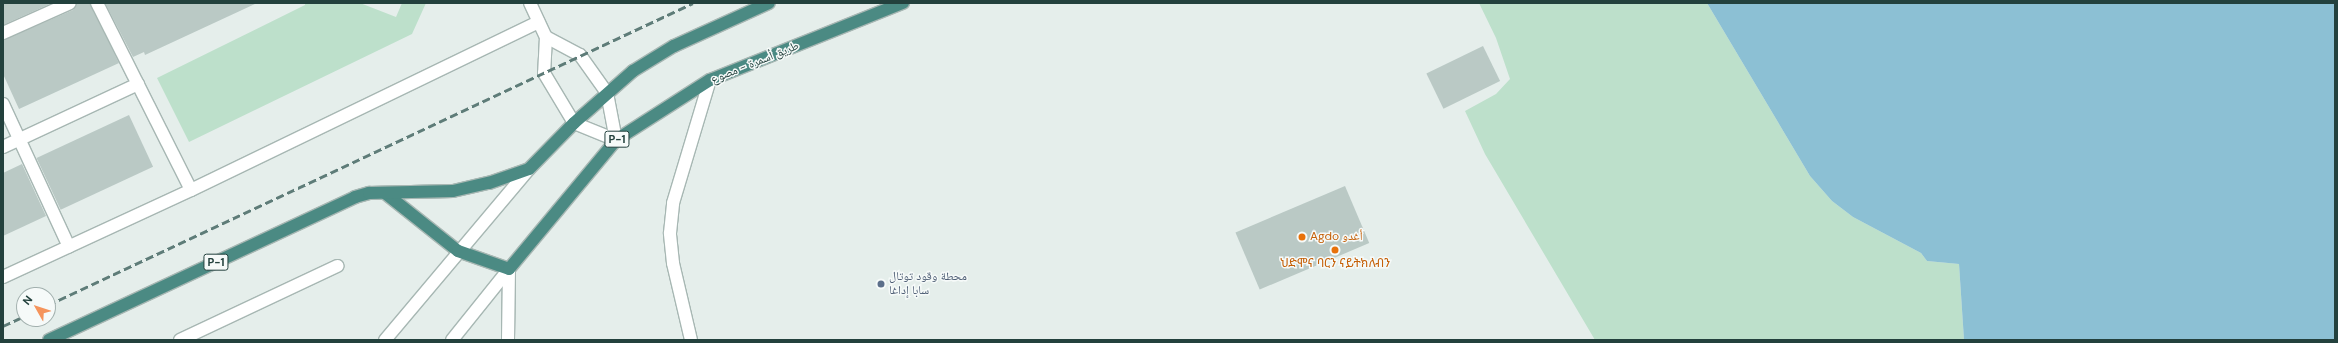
<!DOCTYPE html>
<meta charset="utf-8">
<style>
body{margin:0}
#map{position:relative;width:2338px;height:343px;overflow:hidden;background:#e5eeeb;font-family:"DM Sans","Noto Naskh Arabic","Noto Sans Ethiopic",sans-serif}
div>[style]{position:absolute}
.green>*{inset:0;background:#bde0cb}
.water>*{inset:0;background:#8cc0d4}
.building>*{inset:0;background:#bac9c5;transform-origin:0 0}
.roads{filter:drop-shadow(1px 0 #a7b7b3) drop-shadow(-1px 0 #a7b7b3) drop-shadow(0 1px #a7b7b3) drop-shadow(0 -1px #a7b7b3)}
.minor>*{height:12px;margin:-6px;padding:0 6px;transform-origin:6px;border-radius:6px;background:#fff}
.tertiary>*{height:12px;margin:-6px;padding:0 6px;transform-origin:6px;border-radius:6px;background:#fff}
.trunk>*{height:12px;margin:-6px;padding:0 6px;transform-origin:6px;border-radius:6px;background:#4b8a83}
.rail>*{height:3px;margin-top:-1.5px;transform-origin:0;background:repeating-linear-gradient(90deg,#5e7c78 0 8px,transparent 0 12px)}
.dots>*{width:11px;height:11px;translate:-50% -50%;box-sizing:border-box;border:2px solid #f6faf9;border-radius:50%}
span{translate:-50% -50%;white-space:nowrap;text-align:center;line-height:1.15;-webkit-text-stroke:3px #f6faf9;paint-order:stroke}
.shield-label span{padding:1px 3px;background:#f6faf9;border:1px solid;border-radius:3px;-webkit-text-stroke-width:0}
.shield-label{font-size:11px;color:#23413d;font-weight:700}
.street-label{font-size:12px;color:#23413d}
.food-label{font-size:12px;color:#c56008}
.left{translate:0 -50%;text-align:left}
.service-label{font-size:12px;color:#4e5e75}
.frame{position:absolute;inset:0;border:4px solid #23413d;pointer-events:none}
.north{position:absolute;left:16px;top:287px;width:40px;height:40px;box-sizing:border-box;background:#f6faf9;border:1px solid #a2b0ae;border-radius:50%;rotate:309deg;font-size:11px;font-weight:700;line-height:16px;text-align:center;color:#23413d}
.north::after{content:'';display:block;margin:auto;width:14px;height:18px;background:#f5945c;clip-path:polygon(50% 0,100% 100%,50% 72%,0 100%)}
</style>
<div id="map">
<div class="green">
<div style="clip-path:polygon(305px 3px,360px 3px,396px 17px,402px 3px,426px 3px,412px 34px,189px 142px,157px 78px,305px 5px)"></div>
<div style="clip-path:polygon(1479px 3px,1707px 3px,1810px 176px,1832px 201px,1853px 217px,1921px 253px,1927px 261px,1959px 264px,1964px 340px,1595px 340px,1485px 154px,1465px 111px,1496px 94px,1510px 79px,1496px 38px)"></div>
</div>
<div class="water">
<div style="clip-path:polygon(1707px 3px,2335px 3px,2335px 340px,1964px 340px,1959px 264px,1927px 261px,1921px 253px,1853px 217px,1832px 201px,1810px 176px)"></div>
</div>
<div class="building">
<div style="clip-path:polygon(3px 3px,52px 3px,3px 25px)"></div>
<div style="clip-path:polygon(77px 3px,90px 3px,119px 63px,19px 109px,3px 74px,3px 40px,73px 10px)"></div>
<div style="clip-path:polygon(105px 3px,257px 3px,145px 55px,144px 52px,133px 57px)"></div>
<div style="left:1483px;top:46px;width:39px;height:63px;rotate:64deg"></div>
<div style="left:129px;top:115px;width:57px;height:102px;rotate:65deg"></div>
<div style="clip-path:polygon(22px 164px,46px 216px,3px 236px,3px 173px)"></div>
<div style="left:1345px;top:186px;width:62px;height:119px;rotate:67deg"></div>
</div>
<div class="roads">
<div class="minor">
<div style="left:97px;top:3px;width:209px;rotate:63.3deg"></div>
<div style="left:3px;top:33px;width:73px;rotate:-24.1deg"></div>
<div style="left:3px;top:104px;width:157px;rotate:65.2deg"></div>
<div style="left:3px;top:147px;width:149px;rotate:-25deg"></div>
<div style="left:3px;top:277px;width:207px;rotate:-24.8deg"></div>
<div style="left:191px;top:190px;width:386px;rotate:-25.8deg"></div>
<div style="left:180px;top:340px;width:174px;rotate:-25.2deg"></div>
<div style="left:691px;top:340px;width:79px;rotate:-103.2deg"></div>
<div style="left:673px;top:263px;width:30px;rotate:-96deg"></div>
<div style="left:670px;top:233px;width:30px;rotate:-84deg"></div>
<div style="left:673px;top:203px;width:128px;rotate:-73.3deg"></div>
</div>
<div class="tertiary">
<div style="left:530px;top:3px;width:38px;rotate:65deg"></div>
<div style="left:546px;top:37px;width:38px;rotate:28deg"></div>
<div style="left:580px;top:55px;width:47px;rotate:54.6deg"></div>
<div style="left:607px;top:93px;width:48px;rotate:79.2deg"></div>
<div style="left:546px;top:37px;width:36px;rotate:93deg"></div>
<div style="left:544px;top:73px;width:58px;rotate:59deg"></div>
<div style="left:574px;top:123px;width:45px;rotate:22deg"></div>
<div style="left:385px;top:340px;width:224px;rotate:-49.9deg"></div>
<div style="left:452px;top:340px;width:91px;rotate:-51.2deg"></div>
<div style="left:508px;top:340px;width:71px;rotate:-89.2deg"></div>
</div>
<div class="trunk">
<div style="left:385px;top:193px;width:93px;rotate:38.5deg"></div>
<div style="left:458px;top:251px;width:54px;rotate:19.4deg"></div>
<div style="left:509px;top:269px;width:168px;rotate:-50.3deg"></div>
<div style="left:616px;top:140px;width:112px;rotate:-32.6deg"></div>
<div style="left:710px;top:80px;width:208px;rotate:-21.8deg"></div>
<div style="left:49px;top:340px;width:338px;rotate:-25deg"></div>
<div style="left:355px;top:197px;width:15px;rotate:-16deg"></div>
<div style="left:369px;top:193px;width:84px;rotate:-1.4deg"></div>
<div style="left:453px;top:191px;width:37px;rotate:-13deg"></div>
<div style="left:489px;top:183px;width:42px;rotate:-19.3deg"></div>
<div style="left:529px;top:169px;width:64px;rotate:-45.6deg"></div>
<div style="left:574px;top:123px;width:79px;rotate:-41.4deg"></div>
<div style="left:633px;top:71px;width:48px;rotate:-31.4deg"></div>
<div style="left:674px;top:46px;width:104px;rotate:-24.4deg"></div>
</div>
</div>
<div class="rail">
<div style="left:48px;top:305px;width:712px;rotate:-25.09deg"></div>
<div style="left:3px;top:326px;width:23px;rotate:-25deg"></div>
</div>
<div class="dots">
<div style="left:1302px;top:237px;background:#e8710a"></div>
<div style="left:1335px;top:250px;background:#e8710a"></div>
<div style="left:881px;top:284px;background:#5c6f8a"></div>
</div>
<div class="shield-label">
<span style="left:617px;top:139px">P-1</span>
<span style="left:216px;top:262px">P-1</span>
</div>
<div class="street-label">
<span style="left:755px;top:63px;rotate:-22deg">طريق أسمرة - مصوع</span>
</div>
<div class="food-label">
<span class="left" style="left:1310px;top:237px">Agdo أغدو</span>
<span style="left:1335px;top:264px">ህድሞና ባርን ናይትክለብን</span>
</div>
<div class="service-label">
<span class="left" style="left:889px;top:284px">محطة وقود توتال<br>سابا إداغا</span>
</div>
<div class="frame"></div>
<div class="north">N</div>
</div>
